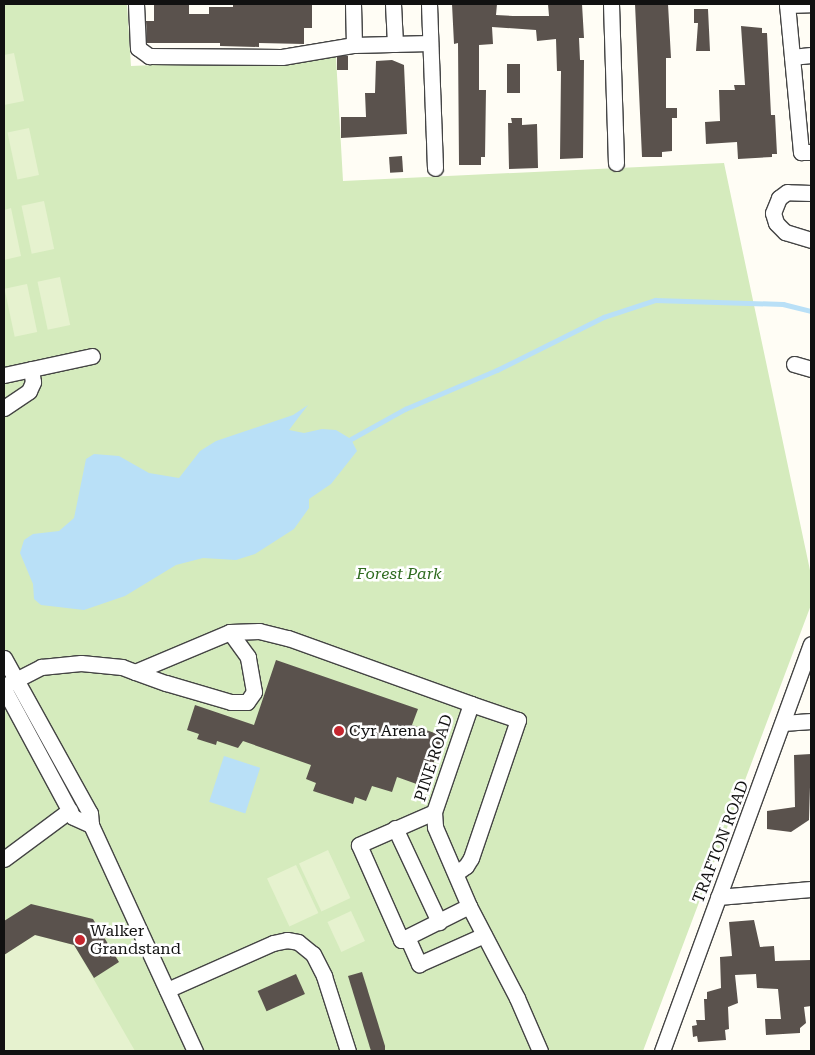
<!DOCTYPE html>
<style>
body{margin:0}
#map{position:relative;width:815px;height:1055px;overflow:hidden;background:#fffdf5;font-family:"Roboto Serif",serif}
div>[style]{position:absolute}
.green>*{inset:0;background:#d5ebbd}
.pitch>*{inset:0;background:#e6f2cf;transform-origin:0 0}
.water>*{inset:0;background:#b9e0f7;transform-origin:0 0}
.stream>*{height:4.5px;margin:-2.25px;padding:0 2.25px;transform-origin:2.25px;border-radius:2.25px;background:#b9e0f7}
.building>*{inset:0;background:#5a524d;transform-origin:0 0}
.roads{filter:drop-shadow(1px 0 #444) drop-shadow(-1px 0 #444) drop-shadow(0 1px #444) drop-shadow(0 -1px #444)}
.minor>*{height:15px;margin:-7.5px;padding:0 7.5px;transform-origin:7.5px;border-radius:7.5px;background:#fff}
.dots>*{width:14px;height:14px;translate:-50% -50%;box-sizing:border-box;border:2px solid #fff;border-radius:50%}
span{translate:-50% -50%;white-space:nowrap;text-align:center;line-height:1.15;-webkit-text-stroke:5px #fff;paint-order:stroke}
.park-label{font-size:16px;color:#2f6b1f;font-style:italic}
.poi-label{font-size:16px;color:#111}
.left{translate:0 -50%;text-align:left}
.street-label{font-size:16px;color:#111}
.frame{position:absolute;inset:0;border:5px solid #111;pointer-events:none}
</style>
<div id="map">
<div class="green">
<div style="clip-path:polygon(4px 4px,127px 4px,131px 66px,336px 57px,343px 181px,724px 163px,811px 575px,811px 605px,643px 1051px,4px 1051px)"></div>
</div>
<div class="pitch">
<div style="clip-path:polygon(14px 53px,24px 101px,4px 105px,4px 55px)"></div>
<div style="left:29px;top:128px;width:48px;height:22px;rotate:78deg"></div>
<div style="left:44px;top:201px;width:49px;height:23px;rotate:78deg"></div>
<div style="clip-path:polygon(11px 208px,21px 256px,4px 260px,4px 210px)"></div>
<div style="left:60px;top:277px;width:49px;height:23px;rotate:78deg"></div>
<div style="left:27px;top:284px;width:49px;height:23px;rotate:78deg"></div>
<div style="left:328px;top:850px;width:53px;height:32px;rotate:65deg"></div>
<div style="left:296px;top:865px;width:53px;height:32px;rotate:65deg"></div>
<div style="left:351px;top:911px;width:33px;height:26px;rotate:65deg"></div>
<div style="clip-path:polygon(35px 935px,74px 945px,135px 1051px,4px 1051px,4px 955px)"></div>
</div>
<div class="water">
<div style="clip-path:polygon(308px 405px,289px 430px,304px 433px,322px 429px,336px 430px,351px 439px,357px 451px,331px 484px,309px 499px,309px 508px,294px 529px,255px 554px,236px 560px,203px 558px,176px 565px,125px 596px,84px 610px,41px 605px,34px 599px,33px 584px,20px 553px,24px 540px,33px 534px,59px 531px,74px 518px,86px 459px,94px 454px,119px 456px,149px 473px,179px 478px,200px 451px,216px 441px,293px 415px)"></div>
<div style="left:224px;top:756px;width:38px;height:48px;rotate:18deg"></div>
</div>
<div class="stream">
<div style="left:351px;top:439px;width:62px;rotate:-29.1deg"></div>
<div style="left:405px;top:409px;width:100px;rotate:-23deg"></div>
<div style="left:497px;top:370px;width:119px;rotate:-26.4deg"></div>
<div style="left:604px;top:317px;width:54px;rotate:-18.4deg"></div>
<div style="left:655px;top:300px;width:128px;rotate:1.8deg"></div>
<div style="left:783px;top:304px;width:29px;rotate:14deg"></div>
</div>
<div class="building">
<div style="clip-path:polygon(154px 4px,189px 4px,189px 14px,209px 14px,209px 7px,233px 7px,233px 4px,312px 4px,312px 28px,304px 28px,304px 44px,259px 43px,259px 47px,220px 46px,220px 43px,147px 43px,146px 21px,154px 21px)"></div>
<div style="clip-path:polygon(452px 4px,497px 4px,496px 15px,513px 16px,549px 16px,548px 4px,582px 4px,584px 38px,579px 38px,580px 60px,584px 60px,583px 158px,560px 159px,561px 71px,557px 71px,556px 39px,537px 41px,536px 30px,492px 27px,493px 44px,479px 45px,479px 90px,486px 90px,485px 157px,481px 157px,481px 165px,459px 165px,458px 43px,454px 44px)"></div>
<div style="clip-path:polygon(635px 4px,668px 4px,671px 58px,666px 58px,666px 108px,677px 108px,677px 118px,672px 118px,672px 151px,662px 152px,662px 157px,642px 157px)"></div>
<div style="clip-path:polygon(694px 9px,708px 9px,710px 51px,696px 51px,698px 23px,694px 23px)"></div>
<div style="clip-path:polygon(741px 26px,762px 28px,762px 33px,767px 33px,771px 115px,775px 115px,777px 154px,772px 154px,772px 157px,738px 159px,737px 142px,706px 144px,705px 122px,720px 121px,719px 90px,735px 90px,734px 85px,745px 85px)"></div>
<div style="left:348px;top:56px;width:14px;height:11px;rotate:90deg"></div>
<div style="clip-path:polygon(392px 60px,404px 65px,407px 134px,341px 138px,341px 117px,366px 117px,365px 93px,375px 93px,376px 61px)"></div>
<div style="left:520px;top:64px;width:29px;height:13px;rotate:90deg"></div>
<div style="clip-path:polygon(511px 118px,522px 118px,522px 125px,537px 124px,538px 168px,509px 169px,508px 123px,512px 123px)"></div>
<div style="left:402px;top:156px;width:16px;height:13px;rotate:86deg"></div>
<div style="clip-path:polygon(276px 660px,418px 709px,412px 725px,443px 736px,425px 787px,397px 777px,392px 792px,372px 786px,366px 801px,355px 797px,353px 804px,313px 791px,316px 783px,306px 779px,311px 765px,243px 741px,238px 748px,217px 741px,216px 745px,197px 739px,199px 734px,187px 730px,195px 705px,254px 725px)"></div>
<div style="clip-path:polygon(811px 754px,809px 820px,791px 832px,767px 829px,767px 811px,795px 807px,794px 755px)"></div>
<div style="clip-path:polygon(31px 904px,93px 919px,119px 962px,94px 978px,74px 945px,35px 935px,4px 955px,4px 921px)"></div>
<div style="clip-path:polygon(754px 920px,760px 947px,774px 946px,775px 961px,811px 960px,811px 1006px,804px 1007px,806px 1023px,800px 1028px,800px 1033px,766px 1035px,765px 1019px,781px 1019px,778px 989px,757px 988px,756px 974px,735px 975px,738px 1003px,728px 1007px,729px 1029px,725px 1030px,726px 1040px,698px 1042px,697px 1036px,693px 1037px,692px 1026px,697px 1025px,696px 1020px,705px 1020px,704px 999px,707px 999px,707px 992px,721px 988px,720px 957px,732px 956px,729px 922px)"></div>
<div style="clip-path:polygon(362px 972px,385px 1046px,385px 1051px,371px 1051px,348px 976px)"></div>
<div style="left:296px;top:974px;width:22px;height:42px;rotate:66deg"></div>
</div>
<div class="roads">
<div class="minor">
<div style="left:136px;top:4px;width:44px;rotate:87.4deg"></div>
<div style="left:138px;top:48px;width:14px;rotate:36deg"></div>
<div style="left:149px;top:56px;width:133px;rotate:0.4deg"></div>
<div style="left:282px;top:57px;width:73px;rotate:-9.5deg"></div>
<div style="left:353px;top:4px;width:41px;rotate:88.6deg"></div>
<div style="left:354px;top:45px;width:76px;rotate:-1.5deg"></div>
<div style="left:393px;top:4px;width:40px;rotate:87.1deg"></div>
<div style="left:429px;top:4px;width:164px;rotate:87.9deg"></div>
<div style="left:611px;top:4px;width:159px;rotate:88.2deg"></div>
<div style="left:787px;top:4px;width:149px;rotate:84.6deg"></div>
<div style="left:801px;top:152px;width:10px"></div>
<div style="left:787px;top:5px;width:23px;rotate:-2deg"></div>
<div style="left:792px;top:57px;width:19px;rotate:-6deg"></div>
<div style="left:811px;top:193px;width:24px;rotate:-178deg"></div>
<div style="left:787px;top:192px;width:10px;rotate:143deg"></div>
<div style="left:779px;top:198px;width:16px;rotate:112deg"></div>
<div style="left:773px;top:213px;width:10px;rotate:73deg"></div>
<div style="left:776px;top:223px;width:13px;rotate:45deg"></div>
<div style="left:785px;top:232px;width:27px;rotate:17deg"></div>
<div style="left:794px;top:364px;width:18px;rotate:16deg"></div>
<div style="left:4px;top:375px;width:90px;rotate:-12.2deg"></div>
<div style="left:4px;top:408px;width:30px;rotate:-34deg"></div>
<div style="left:29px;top:391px;width:10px;rotate:-66deg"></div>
<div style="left:33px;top:382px;width:13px;rotate:-99deg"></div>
<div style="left:230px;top:632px;width:29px;rotate:-2deg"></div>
<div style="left:259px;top:631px;width:30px;rotate:14deg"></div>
<div style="left:288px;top:638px;width:195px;rotate:19.8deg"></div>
<div style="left:471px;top:704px;width:114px;rotate:108.9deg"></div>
<div style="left:434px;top:812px;width:15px;rotate:86deg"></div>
<div style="left:435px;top:827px;width:86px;rotate:66.7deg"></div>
<div style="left:469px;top:906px;width:104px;rotate:62.4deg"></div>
<div style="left:517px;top:998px;width:58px;rotate:66.5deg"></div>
<div style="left:4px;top:658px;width:177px;rotate:61deg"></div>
<div style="left:90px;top:813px;width:12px;rotate:85deg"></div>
<div style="left:91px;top:825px;width:249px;rotate:65.3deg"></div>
<div style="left:4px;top:686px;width:42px;rotate:-27.2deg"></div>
<div style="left:41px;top:667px;width:40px;rotate:-5.7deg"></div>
<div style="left:81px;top:663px;width:41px;rotate:5.6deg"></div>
<div style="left:122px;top:667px;width:14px;rotate:21deg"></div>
<div style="left:135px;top:672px;width:33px;rotate:20deg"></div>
<div style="left:166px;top:683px;width:68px;rotate:16.3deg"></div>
<div style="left:231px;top:702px;width:16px"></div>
<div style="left:247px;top:702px;width:12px;rotate:-55deg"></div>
<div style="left:254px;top:692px;width:36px;rotate:-100deg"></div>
<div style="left:248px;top:657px;width:31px;rotate:-126deg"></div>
<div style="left:230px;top:632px;width:103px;rotate:157.2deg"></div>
<div style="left:4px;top:689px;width:145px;rotate:61.7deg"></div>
<div style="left:73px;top:817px;width:20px;rotate:24deg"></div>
<div style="left:783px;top:723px;width:28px;rotate:-4deg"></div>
<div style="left:434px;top:812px;width:82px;rotate:156.3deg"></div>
<div style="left:359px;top:845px;width:104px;rotate:66.1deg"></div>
<div style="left:401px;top:940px;width:76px;rotate:-26.6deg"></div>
<div style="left:395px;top:828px;width:104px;rotate:64.9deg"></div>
<div style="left:4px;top:859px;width:82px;rotate:-36.6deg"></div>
<div style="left:456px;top:873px;width:12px;rotate:-35deg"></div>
<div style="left:466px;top:866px;width:9px;rotate:-58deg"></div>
<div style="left:471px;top:858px;width:146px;rotate:-71.2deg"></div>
<div style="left:518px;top:720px;width:50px;rotate:-161.2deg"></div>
<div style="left:718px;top:897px;width:93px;rotate:-4.9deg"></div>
<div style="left:407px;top:937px;width:30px;rotate:66deg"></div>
<div style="left:419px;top:964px;width:71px;rotate:-24deg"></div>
<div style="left:167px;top:990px;width:116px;rotate:-23.9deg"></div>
<div style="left:273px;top:943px;width:14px;rotate:-12deg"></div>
<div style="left:287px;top:940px;width:11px;rotate:10deg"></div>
<div style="left:298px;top:942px;width:19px;rotate:39deg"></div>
<div style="left:313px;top:954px;width:25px;rotate:63deg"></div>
<div style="left:324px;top:976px;width:79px;rotate:72.3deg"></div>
<div style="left:662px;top:1051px;width:433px;rotate:-69.9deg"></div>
</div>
</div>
<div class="dots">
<div style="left:339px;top:731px;background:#c4262e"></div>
<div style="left:80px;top:940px;background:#c4262e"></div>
</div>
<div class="park-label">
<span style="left:399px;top:574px">Forest Park</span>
</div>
<div class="poi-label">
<span class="left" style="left:349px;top:731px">Cyr Arena</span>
<span class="left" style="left:90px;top:940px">Walker<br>Grandstand</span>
</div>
<div class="street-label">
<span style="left:434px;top:758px;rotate:-72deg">PINE ROAD</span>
<span style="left:721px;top:842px;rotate:-69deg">TRAFTON ROAD</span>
</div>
<div class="frame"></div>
</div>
